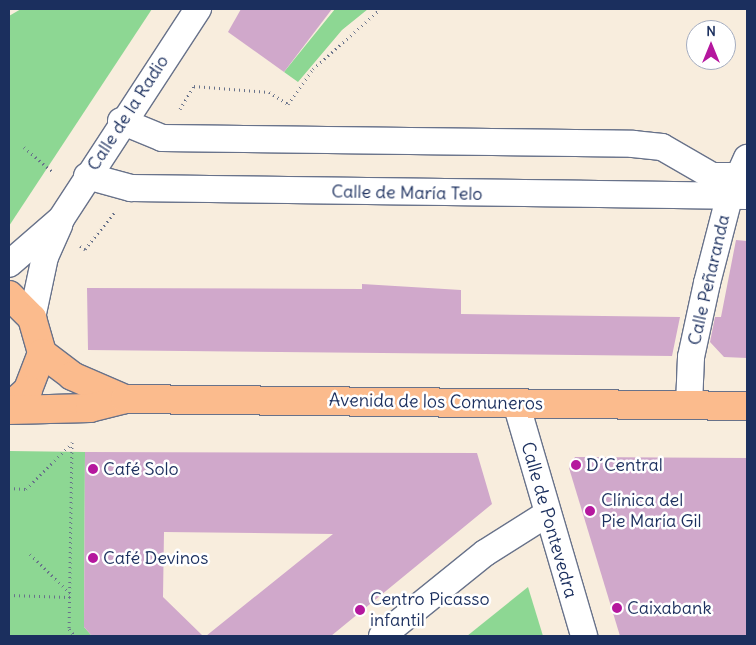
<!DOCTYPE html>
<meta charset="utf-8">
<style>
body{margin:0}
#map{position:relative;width:756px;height:645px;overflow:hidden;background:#f8eddd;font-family:Delius,sans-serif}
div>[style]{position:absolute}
.green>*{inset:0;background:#8dd793}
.building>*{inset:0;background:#d0a8cb}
.path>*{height:3px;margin-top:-1.5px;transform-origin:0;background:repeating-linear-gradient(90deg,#68728a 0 1px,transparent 0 5px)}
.roads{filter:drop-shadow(1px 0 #68728a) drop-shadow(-1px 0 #68728a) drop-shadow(0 1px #68728a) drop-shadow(0 -1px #68728a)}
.street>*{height:26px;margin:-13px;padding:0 13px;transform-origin:13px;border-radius:13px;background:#fff}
.primary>*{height:28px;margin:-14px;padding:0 14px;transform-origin:14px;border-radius:14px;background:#fbbb8d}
.dots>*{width:14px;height:14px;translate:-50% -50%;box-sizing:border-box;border:2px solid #fff;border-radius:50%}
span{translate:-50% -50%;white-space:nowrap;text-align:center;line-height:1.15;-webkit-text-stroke:5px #fff;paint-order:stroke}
.street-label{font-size:18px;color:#1b2f5e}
.poi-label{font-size:18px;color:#1b2f5e}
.left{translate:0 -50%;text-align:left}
.frame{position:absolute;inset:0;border:10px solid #1b2f5e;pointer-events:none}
.north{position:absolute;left:686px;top:20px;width:50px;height:50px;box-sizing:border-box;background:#fff;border:1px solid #a4acbf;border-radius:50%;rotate:0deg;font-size:14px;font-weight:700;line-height:20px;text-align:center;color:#1b2f5e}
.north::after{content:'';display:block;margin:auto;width:18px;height:22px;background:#b5179e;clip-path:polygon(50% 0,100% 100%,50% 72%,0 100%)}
</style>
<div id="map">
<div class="green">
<div style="clip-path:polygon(21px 9px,152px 9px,9px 226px,9px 16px)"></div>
<div style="clip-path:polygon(335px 9px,368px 9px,342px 30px,298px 82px,284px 72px)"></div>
<div style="clip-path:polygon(9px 451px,85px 452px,84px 627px,92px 636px,9px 636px)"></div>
<div style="clip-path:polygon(528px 587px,543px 636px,467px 636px)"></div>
</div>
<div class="building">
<div style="clip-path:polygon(241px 9px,332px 9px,284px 72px,228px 32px)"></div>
<div style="clip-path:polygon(736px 240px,747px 241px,747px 358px,724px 357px,710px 342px,715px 317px,721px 317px)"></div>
<div style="clip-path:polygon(362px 284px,461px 290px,461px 314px,680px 317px,672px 356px,88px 350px,87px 288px,362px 289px)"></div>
<div style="clip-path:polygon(85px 452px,477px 453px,492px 504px,331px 636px,206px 636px,333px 534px,164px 532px,163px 597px,203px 636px,92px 636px,84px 627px)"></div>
<div style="clip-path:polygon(575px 457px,747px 458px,747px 636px,620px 636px,569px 468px)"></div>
</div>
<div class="path">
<div style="left:180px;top:109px;width:27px;rotate:-59deg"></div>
<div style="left:194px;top:86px;width:75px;rotate:4.6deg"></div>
<div style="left:269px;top:92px;width:22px;rotate:32deg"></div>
<div style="left:288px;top:104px;width:43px;rotate:-54.5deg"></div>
<div style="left:313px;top:69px;width:90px;rotate:-41.8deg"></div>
<div style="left:24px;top:147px;width:37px;rotate:41deg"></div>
<div style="left:80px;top:246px;width:6px;rotate:31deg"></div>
<div style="left:85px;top:249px;width:48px;rotate:-51deg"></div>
<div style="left:72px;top:442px;width:187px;rotate:90.9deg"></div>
<div style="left:69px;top:629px;width:9px;rotate:49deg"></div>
<div style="left:9px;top:488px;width:17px;rotate:3deg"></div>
<div style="left:26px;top:489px;width:65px;rotate:-45deg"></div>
<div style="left:30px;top:554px;width:56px;rotate:44.3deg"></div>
<div style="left:9px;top:595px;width:61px;rotate:1.9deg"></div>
</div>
<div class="roads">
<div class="street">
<div style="left:121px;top:121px;width:44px;rotate:22.5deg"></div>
<div style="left:162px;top:138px;width:471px;rotate:0.7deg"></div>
<div style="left:633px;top:144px;width:29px;rotate:6deg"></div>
<div style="left:662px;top:147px;width:58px;rotate:30.1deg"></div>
<div style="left:712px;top:176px;width:27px"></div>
<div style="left:87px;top:176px;width:46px;rotate:15.3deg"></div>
<div style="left:131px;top:188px;width:616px;rotate:0.74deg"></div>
<div style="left:9px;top:264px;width:69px;rotate:-40.9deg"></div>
<div style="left:61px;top:219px;width:251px;rotate:-56.9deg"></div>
<div style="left:32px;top:318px;width:62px;rotate:-78deg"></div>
<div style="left:45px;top:257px;width:35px;rotate:-66deg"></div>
<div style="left:516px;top:403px;width:243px;rotate:73.7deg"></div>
<div style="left:689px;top:405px;width:48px;rotate:-87.6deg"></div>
<div style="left:691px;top:357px;width:76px;rotate:-77.8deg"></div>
<div style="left:707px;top:283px;width:88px;rotate:-75.5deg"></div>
<div style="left:729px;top:198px;width:44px;rotate:-65.8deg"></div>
<div style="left:382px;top:636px;width:132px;rotate:-38.9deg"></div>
<div style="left:485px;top:553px;width:73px;rotate:-32.2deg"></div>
</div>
<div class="primary">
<div style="left:9px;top:295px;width:33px;rotate:45deg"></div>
<div style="left:32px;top:318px;width:36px;rotate:74deg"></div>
<div style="left:42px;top:353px;width:40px;rotate:111deg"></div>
<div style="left:28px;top:390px;width:25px;rotate:138deg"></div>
<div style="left:42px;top:353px;width:38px;rotate:37deg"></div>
<div style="left:72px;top:376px;width:58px;rotate:23.5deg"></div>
<div style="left:9px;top:410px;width:81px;rotate:-1.4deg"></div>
<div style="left:90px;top:408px;width:36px;rotate:-14deg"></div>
<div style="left:125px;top:399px;width:622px;rotate:0.64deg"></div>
</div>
</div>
<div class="dots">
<div style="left:576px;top:465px;background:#b5179e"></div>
<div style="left:93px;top:469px;background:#b5179e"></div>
<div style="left:590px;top:511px;background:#b5179e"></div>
<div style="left:93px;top:558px;background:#b5179e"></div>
<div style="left:617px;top:608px;background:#b5179e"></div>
<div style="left:360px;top:610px;background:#b5179e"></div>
</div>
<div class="street-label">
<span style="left:128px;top:113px;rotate:-57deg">Calle de la Radio</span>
<span style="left:407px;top:193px;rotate:1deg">Calle de María Telo</span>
<span style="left:709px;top:280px;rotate:-77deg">Calle Peñaranda</span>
<span style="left:436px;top:402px;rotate:1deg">Avenida de los Comuneros</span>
<span style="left:549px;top:520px;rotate:74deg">Calle de Pontevedra</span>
</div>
<div class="poi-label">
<span class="left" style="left:586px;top:465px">D´Central</span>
<span class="left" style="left:103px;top:469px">Café Solo</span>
<span class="left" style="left:601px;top:511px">Clínica del<br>Pie María Gil</span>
<span class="left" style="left:103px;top:558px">Café Devinos</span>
<span class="left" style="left:370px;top:610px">Centro Picasso<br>infantil</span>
<span class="left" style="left:627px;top:608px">Caixabank</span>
</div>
<div class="frame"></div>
<div class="north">N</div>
</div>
